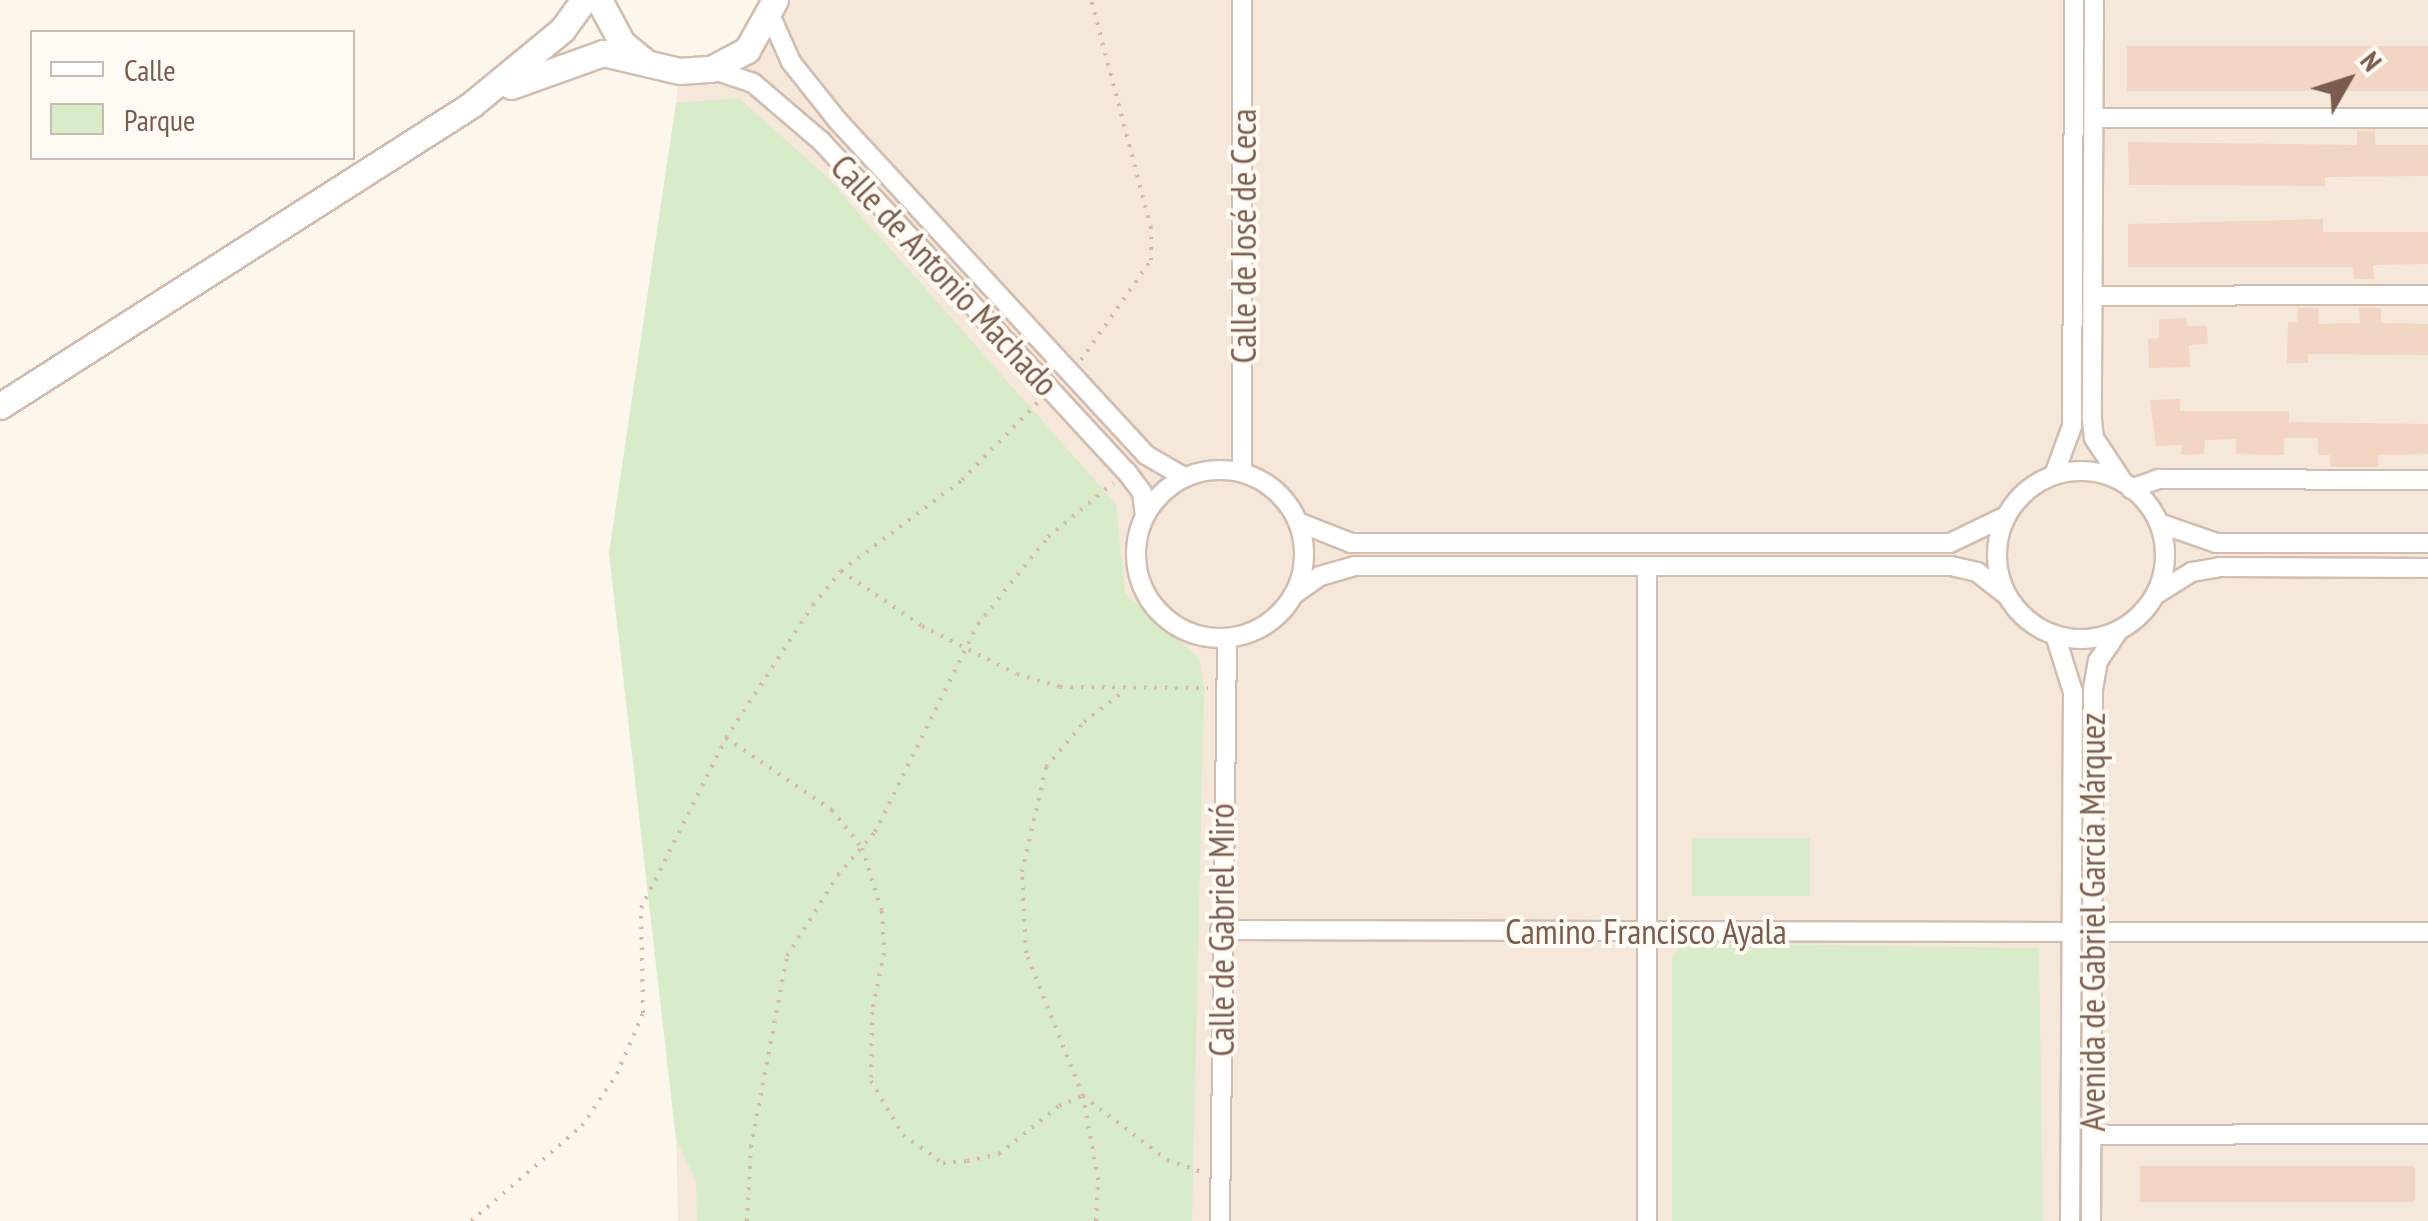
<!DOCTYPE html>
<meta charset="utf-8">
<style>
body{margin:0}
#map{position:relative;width:2428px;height:1221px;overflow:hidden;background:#fdf6ec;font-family:"PT Sans Narrow",sans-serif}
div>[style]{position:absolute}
.residential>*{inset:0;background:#f5e8da}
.green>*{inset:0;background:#d8ecc9;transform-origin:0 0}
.building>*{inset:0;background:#f3d5c3;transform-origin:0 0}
.path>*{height:4px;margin-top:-2px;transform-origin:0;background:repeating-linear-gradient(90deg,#d9b8a5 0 2.5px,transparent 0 10.5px)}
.roads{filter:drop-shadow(2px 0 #d1beb0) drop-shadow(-2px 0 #d1beb0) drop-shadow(0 2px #d1beb0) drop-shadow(0 -2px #d1beb0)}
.street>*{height:18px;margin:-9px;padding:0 9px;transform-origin:9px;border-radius:9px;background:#fff}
.street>.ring{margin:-9px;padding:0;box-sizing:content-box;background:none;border:18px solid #fff;border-radius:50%}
.secondary>*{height:25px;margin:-12.5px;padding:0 12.5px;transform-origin:12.5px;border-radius:12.5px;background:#fff}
span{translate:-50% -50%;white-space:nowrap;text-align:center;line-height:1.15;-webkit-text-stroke:8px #fffaf3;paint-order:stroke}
.street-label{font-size:35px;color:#7a5c4d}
.legend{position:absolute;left:30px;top:30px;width:325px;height:130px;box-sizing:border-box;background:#fffaf3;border:2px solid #cabbb1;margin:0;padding:12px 18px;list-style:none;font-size:30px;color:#7a5c4d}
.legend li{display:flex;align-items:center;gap:20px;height:50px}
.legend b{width:50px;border:2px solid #cabbb1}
.north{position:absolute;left:2298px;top:30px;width:100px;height:100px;-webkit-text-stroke:8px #fffaf3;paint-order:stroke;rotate:51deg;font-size:28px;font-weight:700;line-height:40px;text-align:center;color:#7a5c4d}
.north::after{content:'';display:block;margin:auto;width:35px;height:45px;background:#7a5c4d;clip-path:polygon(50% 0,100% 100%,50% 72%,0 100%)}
</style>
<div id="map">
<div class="residential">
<div style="clip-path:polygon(775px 0,2428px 0,2428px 1221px,678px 1221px,659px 314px,679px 71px,747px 50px)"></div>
</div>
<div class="green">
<div style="clip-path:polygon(739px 98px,826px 176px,1116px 504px,1125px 593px,1199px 658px,1204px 688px,1192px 1221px,697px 1221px,696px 1180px,676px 1140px,609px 553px,676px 103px)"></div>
<div style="left:1692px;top:838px;width:118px;height:58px"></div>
<div style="clip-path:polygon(1683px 943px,2039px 948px,2043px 1221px,1672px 1221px,1672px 957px)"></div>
</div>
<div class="building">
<div style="left:2127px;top:46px;width:301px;height:45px"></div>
<div style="clip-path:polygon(2357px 131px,2375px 131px,2375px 145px,2428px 145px,2428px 176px,2325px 177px,2325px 186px,2129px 185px,2128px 142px,2357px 145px)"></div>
<div style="clip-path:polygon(2323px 219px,2323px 232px,2428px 232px,2428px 264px,2373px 265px,2374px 279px,2354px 279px,2353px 267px,2128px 267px,2128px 224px)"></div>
<div style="clip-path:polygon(2298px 308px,2319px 308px,2318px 324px,2360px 323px,2359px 308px,2381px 308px,2381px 323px,2428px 324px,2428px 355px,2308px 354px,2308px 363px,2287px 363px,2288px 322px,2297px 322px)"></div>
<div style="clip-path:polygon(2186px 318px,2187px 326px,2207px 326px,2208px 344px,2189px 345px,2190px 367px,2149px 368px,2148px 339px,2159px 338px,2159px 319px)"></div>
<div style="clip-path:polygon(2180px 399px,2180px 411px,2289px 411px,2289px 422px,2428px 424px,2428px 454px,2378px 455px,2378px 467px,2330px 467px,2330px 455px,2318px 455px,2318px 438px,2284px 438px,2284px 455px,2236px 454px,2236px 439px,2205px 440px,2204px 454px,2181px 455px,2182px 445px,2156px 446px,2150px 400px)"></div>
<div style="left:2415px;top:1166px;width:36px;height:275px;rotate:90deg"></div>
</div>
<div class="path">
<div style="left:1081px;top:360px;width:122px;rotate:-55deg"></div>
<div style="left:1151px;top:260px;width:32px;rotate:-90deg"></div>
<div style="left:1151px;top:228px;width:236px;rotate:-104.7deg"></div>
<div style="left:841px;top:571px;width:98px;rotate:34.2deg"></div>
<div style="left:922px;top:626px;width:106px;rotate:26.8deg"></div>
<div style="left:1017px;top:674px;width:45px;rotate:16.8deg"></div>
<div style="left:1060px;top:687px;width:148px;rotate:0.4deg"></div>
<div style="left:726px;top:738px;width:128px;rotate:34.2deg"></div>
<div style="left:832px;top:810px;width:48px;rotate:51.7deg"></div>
<div style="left:862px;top:848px;width:66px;rotate:72.4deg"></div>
<div style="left:882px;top:911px;width:42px;rotate:87.3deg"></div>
<div style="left:884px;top:953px;width:60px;rotate:101.5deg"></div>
<div style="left:872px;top:1012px;width:69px;rotate:90.8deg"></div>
<div style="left:871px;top:1081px;width:63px;rotate:59.3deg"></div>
<div style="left:903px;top:1135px;width:49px;rotate:35deg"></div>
<div style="left:943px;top:1163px;width:24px;rotate:-5deg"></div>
<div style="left:967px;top:1161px;width:33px;rotate:-12deg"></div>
<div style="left:999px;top:1154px;width:77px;rotate:-38.7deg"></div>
<div style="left:1059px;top:1106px;width:26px;rotate:-23deg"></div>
<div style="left:1083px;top:1096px;width:106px;rotate:37.3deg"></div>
<div style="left:1167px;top:1160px;width:37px;rotate:19deg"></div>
<div style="left:471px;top:1221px;width:146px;rotate:-40.6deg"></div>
<div style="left:582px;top:1126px;width:63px;rotate:-56.1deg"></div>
<div style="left:617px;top:1074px;width:66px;rotate:-66.9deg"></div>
<div style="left:643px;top:1013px;width:105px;rotate:-91.1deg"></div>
<div style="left:641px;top:908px;width:190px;rotate:-63.4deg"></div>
<div style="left:726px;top:738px;width:159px;rotate:-56.8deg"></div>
<div style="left:813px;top:605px;width:44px;rotate:-50.5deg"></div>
<div style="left:841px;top:571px;width:151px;rotate:-36.9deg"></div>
<div style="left:962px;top:480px;width:110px;rotate:-45.7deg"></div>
<div style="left:747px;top:1221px;width:74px;rotate:-86.9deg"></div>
<div style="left:751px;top:1147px;width:194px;rotate:-79.3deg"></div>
<div style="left:787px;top:956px;width:96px;rotate:-57.8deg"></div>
<div style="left:838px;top:875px;width:57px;rotate:-49.3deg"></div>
<div style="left:875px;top:832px;width:232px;rotate:-63.7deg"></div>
<div style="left:978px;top:624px;width:112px;rotate:-51.2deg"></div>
<div style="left:1048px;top:537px;width:85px;rotate:-39.7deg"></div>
<div style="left:1096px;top:1221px;width:41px;rotate:-87.2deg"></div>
<div style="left:1098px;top:1180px;width:85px;rotate:-100.1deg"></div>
<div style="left:1083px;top:1096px;width:154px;rotate:-111.7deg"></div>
<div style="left:1026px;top:953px;width:81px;rotate:-92.8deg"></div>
<div style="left:1022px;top:872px;width:108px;rotate:-77.1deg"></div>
<div style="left:1046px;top:767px;width:59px;rotate:-49.8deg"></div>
<div style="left:1084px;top:722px;width:51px;rotate:-37.8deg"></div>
</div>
<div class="roads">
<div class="street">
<div style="left:2094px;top:0;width:420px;rotate:90.3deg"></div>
<div style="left:2092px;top:420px;width:18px;rotate:84deg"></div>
<div style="left:2094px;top:438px;width:53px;rotate:56.6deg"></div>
<div style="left:771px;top:17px;width:49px;rotate:66deg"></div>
<div style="left:791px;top:62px;width:75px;rotate:51.5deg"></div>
<div style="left:838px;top:121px;width:454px;rotate:47.3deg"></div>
<div style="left:1146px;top:455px;width:44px;rotate:30.1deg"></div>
<div style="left:711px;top:69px;width:44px;rotate:18.4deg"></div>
<div style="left:753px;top:83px;width:89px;rotate:40.5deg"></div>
<div style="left:821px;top:141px;width:449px;rotate:47.3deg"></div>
<div style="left:1126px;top:471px;width:26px;rotate:53deg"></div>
<div style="left:1142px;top:492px;width:23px;rotate:83deg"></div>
<div style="left:2094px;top:118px;width:334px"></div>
<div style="left:2093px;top:296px;width:335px;rotate:-0.2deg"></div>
<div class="ring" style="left:1136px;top:470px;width:150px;height:150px"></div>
<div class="ring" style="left:1997px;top:471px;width:150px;height:150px"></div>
<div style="left:1242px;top:472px;width:472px;rotate:-90deg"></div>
<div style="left:2054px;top:475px;width:52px;rotate:-69.8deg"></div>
<div style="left:2072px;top:426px;width:426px;rotate:-89.7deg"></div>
<div style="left:2131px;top:489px;width:30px;rotate:-20deg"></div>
<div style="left:2159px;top:479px;width:269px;rotate:0.2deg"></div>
<div style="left:1298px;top:522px;width:57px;rotate:21.6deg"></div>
<div style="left:1351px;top:543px;width:599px"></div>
<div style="left:1950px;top:543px;width:62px;rotate:-25.7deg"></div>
<div style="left:2159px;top:523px;width:60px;rotate:19.3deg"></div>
<div style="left:2216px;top:543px;width:212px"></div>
<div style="left:2158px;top:593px;width:40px;rotate:-32deg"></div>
<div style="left:2192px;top:572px;width:27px;rotate:-10deg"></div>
<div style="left:2219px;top:567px;width:209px;rotate:0.3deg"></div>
<div style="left:1293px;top:595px;width:33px;rotate:-35deg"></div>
<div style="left:1320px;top:576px;width:35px;rotate:-16deg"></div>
<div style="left:1354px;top:566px;width:597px"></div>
<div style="left:1951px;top:566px;width:27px;rotate:13deg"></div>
<div style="left:1977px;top:572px;width:37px;rotate:38deg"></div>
<div style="left:2055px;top:635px;width:60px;rotate:72.5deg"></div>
<div style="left:2073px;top:692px;width:529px;rotate:90.32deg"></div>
<div style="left:1220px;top:930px;width:852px;rotate:0.13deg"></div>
<div style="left:2092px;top:932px;width:336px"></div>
<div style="left:2092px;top:1135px;width:336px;rotate:-0.2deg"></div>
<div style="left:1220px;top:1221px;width:582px;rotate:-89.31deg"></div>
<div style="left:1647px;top:1221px;width:655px;rotate:-90deg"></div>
<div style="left:2091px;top:1221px;width:532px;rotate:-89.78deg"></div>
<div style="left:2093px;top:689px;width:28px;rotate:-80deg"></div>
<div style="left:2098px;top:661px;width:37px;rotate:-56deg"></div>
</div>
<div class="secondary">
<div style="left:599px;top:0;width:49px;rotate:61.9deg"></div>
<div style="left:622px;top:43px;width:26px;rotate:39deg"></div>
<div style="left:511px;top:86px;width:98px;rotate:-19.7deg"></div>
<div style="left:603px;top:53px;width:78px;rotate:13.3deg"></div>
<div style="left:679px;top:71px;width:32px;rotate:-4deg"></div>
<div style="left:711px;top:69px;width:41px;rotate:-27.8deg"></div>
<div style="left:747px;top:50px;width:57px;rotate:-60.8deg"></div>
<div style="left:0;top:406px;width:559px;rotate:-32.58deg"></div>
<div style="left:471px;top:105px;width:118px;rotate:-39.5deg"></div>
<div style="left:562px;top:30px;width:37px;rotate:-54deg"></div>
</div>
</div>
<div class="street-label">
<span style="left:1243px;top:236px;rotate:-90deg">Calle de José de Ceca</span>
<span style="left:945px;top:275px;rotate:47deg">Calle de Antonio Machado</span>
<span style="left:2092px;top:922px;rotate:-90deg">Avenida de Gabriel García Márquez</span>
<span style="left:1221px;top:930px;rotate:-90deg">Calle de Gabriel Miró</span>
<span style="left:1646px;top:931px">Camino Francisco Ayala</span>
</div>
<ul class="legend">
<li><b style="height:12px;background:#fff"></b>Calle</li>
<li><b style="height:28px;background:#d8ecc9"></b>Parque</li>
</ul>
<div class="north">N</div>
</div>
